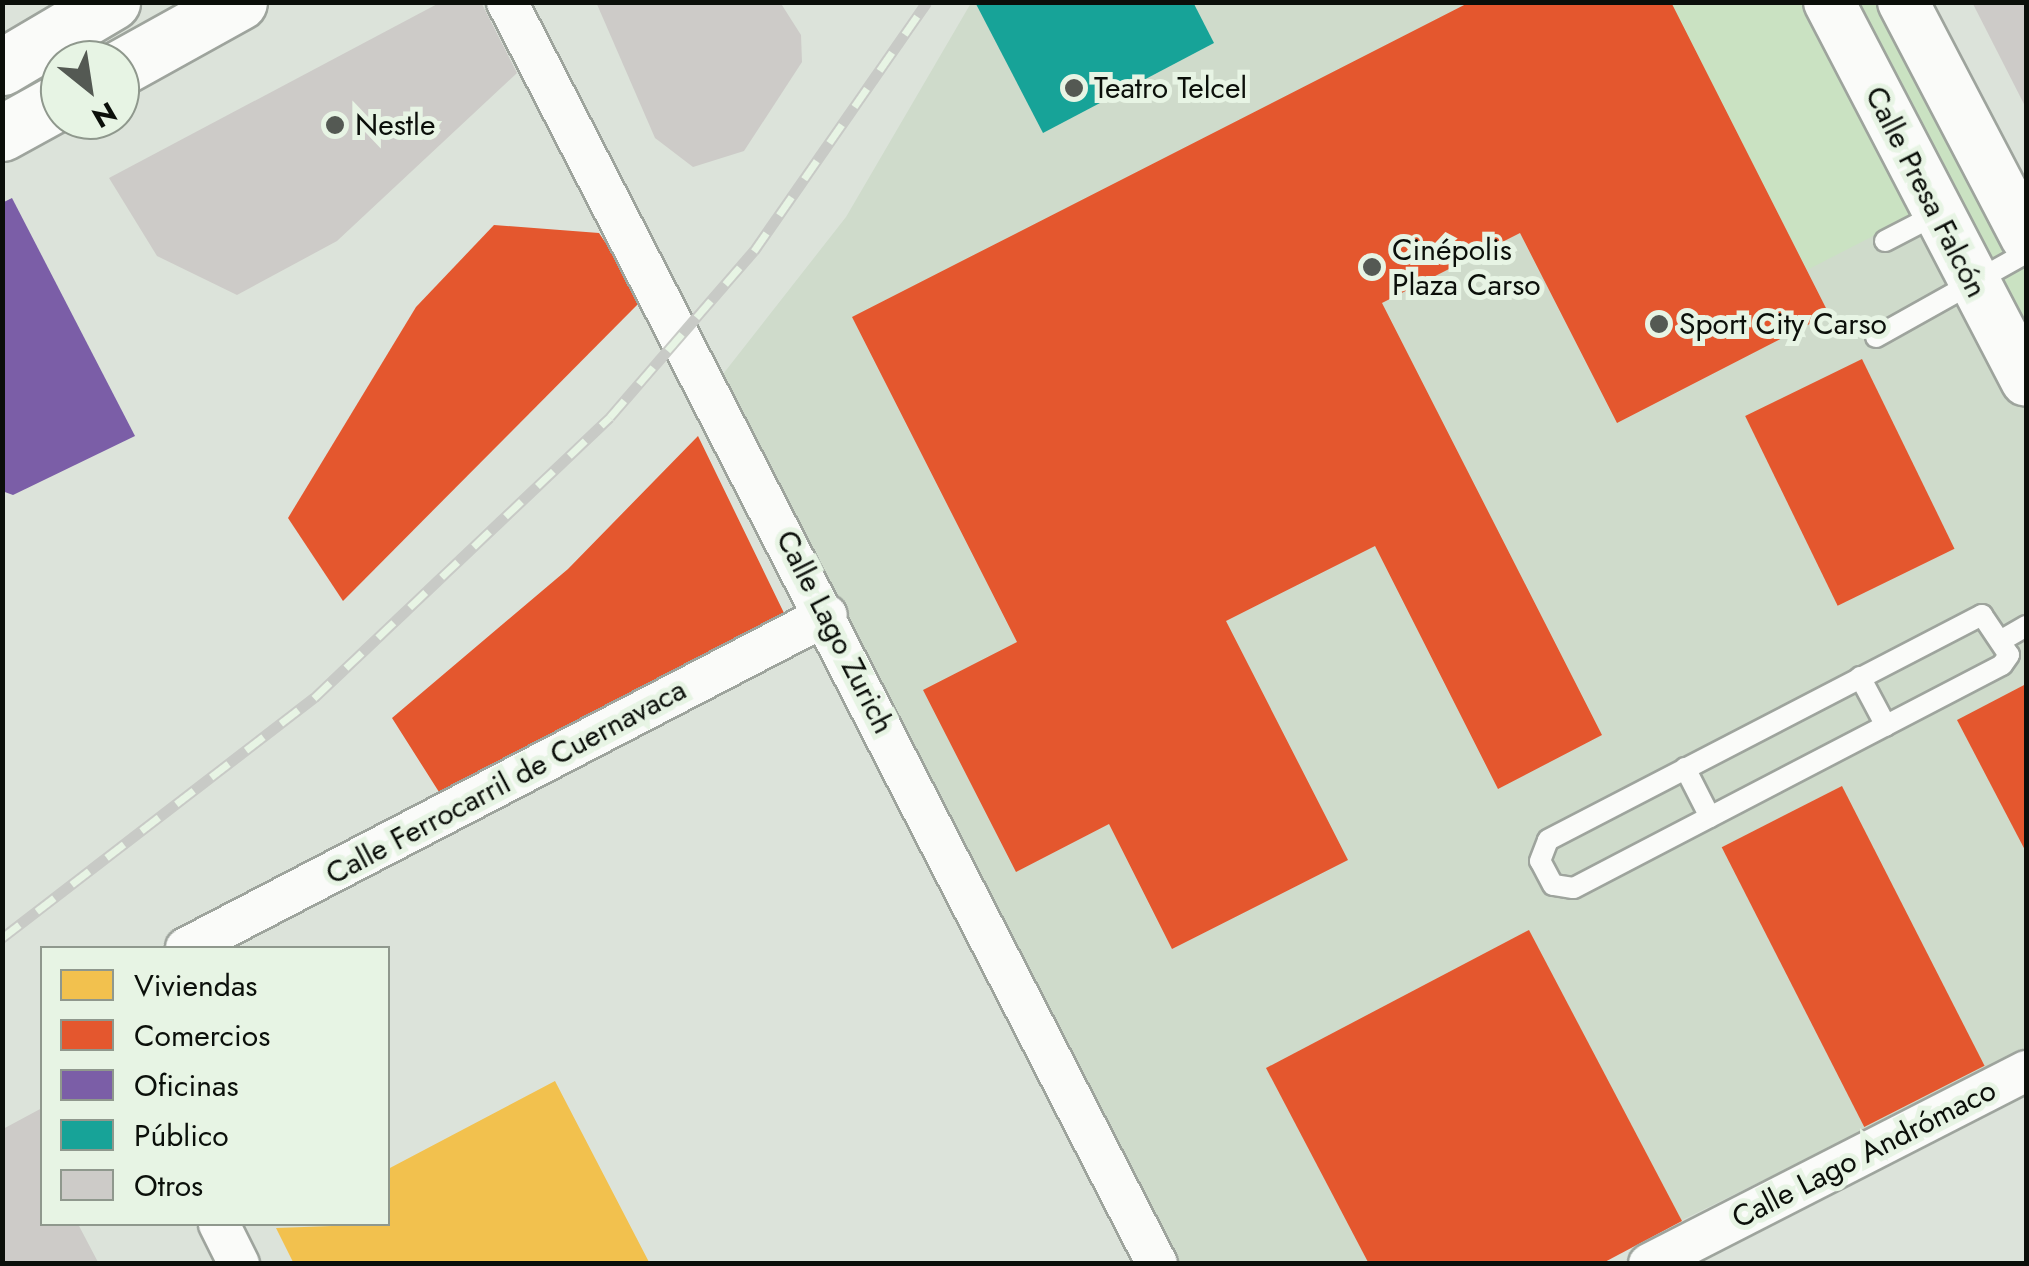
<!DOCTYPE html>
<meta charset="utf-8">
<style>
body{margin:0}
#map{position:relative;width:2029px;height:1266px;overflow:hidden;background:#dce3da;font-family:Jost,sans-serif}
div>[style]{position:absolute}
.built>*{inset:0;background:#cfdbcb}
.green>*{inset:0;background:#cae2c2}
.homes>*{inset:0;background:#f2c14e}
.shops>*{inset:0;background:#e4572e;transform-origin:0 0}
.offices>*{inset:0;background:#7b5ea7}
.public>*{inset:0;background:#17a398}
.building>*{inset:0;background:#cdcbc8}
.roads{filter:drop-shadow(2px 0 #9ea49d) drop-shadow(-2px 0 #9ea49d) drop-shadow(0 2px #9ea49d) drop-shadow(0 -2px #9ea49d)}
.service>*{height:20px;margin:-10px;padding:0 10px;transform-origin:10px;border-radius:10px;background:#fafbf9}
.minor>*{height:40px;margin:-20px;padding:0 20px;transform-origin:20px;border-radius:20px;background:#fafbf9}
.tertiary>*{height:50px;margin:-25px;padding:0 25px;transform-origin:25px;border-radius:25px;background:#fafbf9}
.secondary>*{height:55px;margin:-27.5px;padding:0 27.5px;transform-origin:27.5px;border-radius:27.5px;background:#fafbf9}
.rail>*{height:11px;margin-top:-5.5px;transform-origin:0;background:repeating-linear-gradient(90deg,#e7f4e4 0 22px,#c8cac6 0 44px);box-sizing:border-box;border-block:2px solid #c8cac6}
.dots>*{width:28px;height:28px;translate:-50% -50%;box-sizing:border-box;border:5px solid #e7f4e4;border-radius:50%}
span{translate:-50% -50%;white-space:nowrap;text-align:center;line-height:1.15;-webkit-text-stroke:10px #e7f4e4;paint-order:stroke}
.poi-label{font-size:30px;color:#0b0f0a}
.left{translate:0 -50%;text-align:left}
.street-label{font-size:30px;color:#0b0f0a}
.frame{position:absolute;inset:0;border:5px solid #0b0f0a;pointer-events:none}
.legend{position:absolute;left:40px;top:946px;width:350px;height:280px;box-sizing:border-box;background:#e7f4e4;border:2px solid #8f988d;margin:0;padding:12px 18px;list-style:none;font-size:30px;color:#0b0f0a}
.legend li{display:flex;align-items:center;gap:20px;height:50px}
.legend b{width:50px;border:2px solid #8f988d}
.north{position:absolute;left:40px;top:40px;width:100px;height:100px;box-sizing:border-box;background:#e7f4e4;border:2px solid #8f988d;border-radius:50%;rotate:150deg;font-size:28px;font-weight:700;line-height:40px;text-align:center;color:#0b0f0a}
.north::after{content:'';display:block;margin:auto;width:35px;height:45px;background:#545953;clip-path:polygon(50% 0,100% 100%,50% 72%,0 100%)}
</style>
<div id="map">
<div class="built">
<div style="clip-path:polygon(971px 3px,1808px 3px,2026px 411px,2026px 1051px,1595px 1263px,1163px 1263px,716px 383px,846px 217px)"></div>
</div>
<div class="green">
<div style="clip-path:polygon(1671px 3px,1804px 3px,1912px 216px,1807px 270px)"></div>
<div style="clip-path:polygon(1840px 3px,1890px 3px,2026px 268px,2026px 363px)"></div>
</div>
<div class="homes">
<div style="clip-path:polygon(555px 1081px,650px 1264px,294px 1264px,276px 1228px,388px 1224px,388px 1169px)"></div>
</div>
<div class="shops">
<div style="clip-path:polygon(1470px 2px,1671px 2px,1829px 314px,1617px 423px,1520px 233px,1382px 303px,1602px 735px,1498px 789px,1375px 546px,1226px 621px,1348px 860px,1172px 949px,1109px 824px,1016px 872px,923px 690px,1017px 642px,852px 317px)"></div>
<div style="clip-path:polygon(494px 225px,599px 233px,643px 299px,343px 601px,288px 518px,416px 307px)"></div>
<div style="left:1862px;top:359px;width:211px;height:130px;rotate:64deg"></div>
<div style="clip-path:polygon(698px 436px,784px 613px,439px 792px,392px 718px,568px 569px)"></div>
<div style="clip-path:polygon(2026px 684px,2026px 852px,1957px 720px)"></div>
<div style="left:1842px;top:786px;width:314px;height:135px;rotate:63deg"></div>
<div style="clip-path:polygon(1529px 930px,1682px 1221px,1601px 1264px,1369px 1264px,1266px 1068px)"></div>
</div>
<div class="offices">
<div style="clip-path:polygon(12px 198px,135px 436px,13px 495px,2px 491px,2px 203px)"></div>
</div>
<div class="public">
<div style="clip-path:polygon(1193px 2px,1214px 43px,1043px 133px,976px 4px)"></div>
</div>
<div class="building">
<div style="clip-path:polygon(441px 2px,481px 2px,517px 73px,337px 241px,237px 295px,157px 256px,109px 178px)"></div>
<div style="clip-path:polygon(596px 2px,780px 2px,801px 35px,802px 62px,744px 151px,693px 167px,655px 138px)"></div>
<div style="clip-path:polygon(1972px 2px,2026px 2px,2026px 108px)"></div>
<div style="clip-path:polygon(42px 1108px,42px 1224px,78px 1224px,99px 1264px,3px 1264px,3px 1129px)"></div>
</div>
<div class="roads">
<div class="service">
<div style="left:1885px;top:241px;width:59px;rotate:-27.4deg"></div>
<div style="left:1876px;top:337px;width:172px;rotate:-29.2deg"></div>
<div style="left:1982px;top:615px;width:48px;rotate:56deg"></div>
<div style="left:2009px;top:655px;width:12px;rotate:125deg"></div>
<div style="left:2002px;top:665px;width:483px;rotate:152.5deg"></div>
<div style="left:1573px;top:888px;width:20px;rotate:-171deg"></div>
<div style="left:1553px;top:885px;width:27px;rotate:-118deg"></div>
<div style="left:1540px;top:861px;width:22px;rotate:-69deg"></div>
<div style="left:1548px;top:840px;width:489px;rotate:-27.4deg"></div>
<div style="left:2002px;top:640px;width:28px;rotate:-30deg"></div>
<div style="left:1860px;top:677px;width:55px;rotate:62deg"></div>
<div style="left:1685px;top:768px;width:55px;rotate:63deg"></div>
</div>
<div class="minor">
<div style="left:507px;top:2px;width:1420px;rotate:62.75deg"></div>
<div style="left:186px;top:948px;width:722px;rotate:-27.45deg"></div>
<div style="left:219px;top:1224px;width:45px;rotate:63.4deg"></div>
<div style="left:1649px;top:1264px;width:424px;rotate:-27.1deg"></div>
</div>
<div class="tertiary">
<div style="left:1829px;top:2px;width:427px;rotate:62.5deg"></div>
<div style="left:1903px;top:2px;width:265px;rotate:62.4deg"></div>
</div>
<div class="secondary">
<div style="left:2px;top:67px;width:128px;rotate:-30.6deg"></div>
<div style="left:120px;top:68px;width:136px;rotate:-29deg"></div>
<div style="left:2px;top:133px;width:66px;rotate:-28.9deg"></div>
</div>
</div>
<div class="rail">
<div style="left:2px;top:938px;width:394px;rotate:-37.6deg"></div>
<div style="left:314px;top:698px;width:408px;rotate:-43.5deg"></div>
<div style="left:610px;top:417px;width:220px;rotate:-49.1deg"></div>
<div style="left:754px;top:251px;width:303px;rotate:-55.2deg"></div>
</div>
<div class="dots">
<div style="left:1074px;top:88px;background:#545953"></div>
<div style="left:335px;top:125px;background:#545953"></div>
<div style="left:1372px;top:267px;background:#545953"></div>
<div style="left:1659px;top:324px;background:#545953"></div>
</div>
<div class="poi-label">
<span class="left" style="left:1094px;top:88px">Teatro Telcel</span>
<span class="left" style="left:355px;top:125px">Nestle</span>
<span class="left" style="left:1392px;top:267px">Cinépolis<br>Plaza Carso</span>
<span class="left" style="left:1679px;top:324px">Sport City Carso</span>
</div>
<div class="street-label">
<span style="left:1926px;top:192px;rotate:63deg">Calle Presa Falcón</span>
<span style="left:835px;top:632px;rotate:63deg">Calle Lago Zurich</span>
<span style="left:506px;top:782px;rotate:-28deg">Calle Ferrocarril de Cuernavaca</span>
<span style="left:1864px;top:1154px;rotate:-27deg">Calle Lago Andrómaco</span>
</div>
<div class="frame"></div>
<ul class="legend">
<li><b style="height:28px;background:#f2c14e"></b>Viviendas</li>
<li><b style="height:28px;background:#e4572e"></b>Comercios</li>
<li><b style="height:28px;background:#7b5ea7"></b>Oficinas</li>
<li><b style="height:28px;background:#17a398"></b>Público</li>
<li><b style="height:28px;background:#cdcbc8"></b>Otros</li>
</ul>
<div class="north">N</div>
</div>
